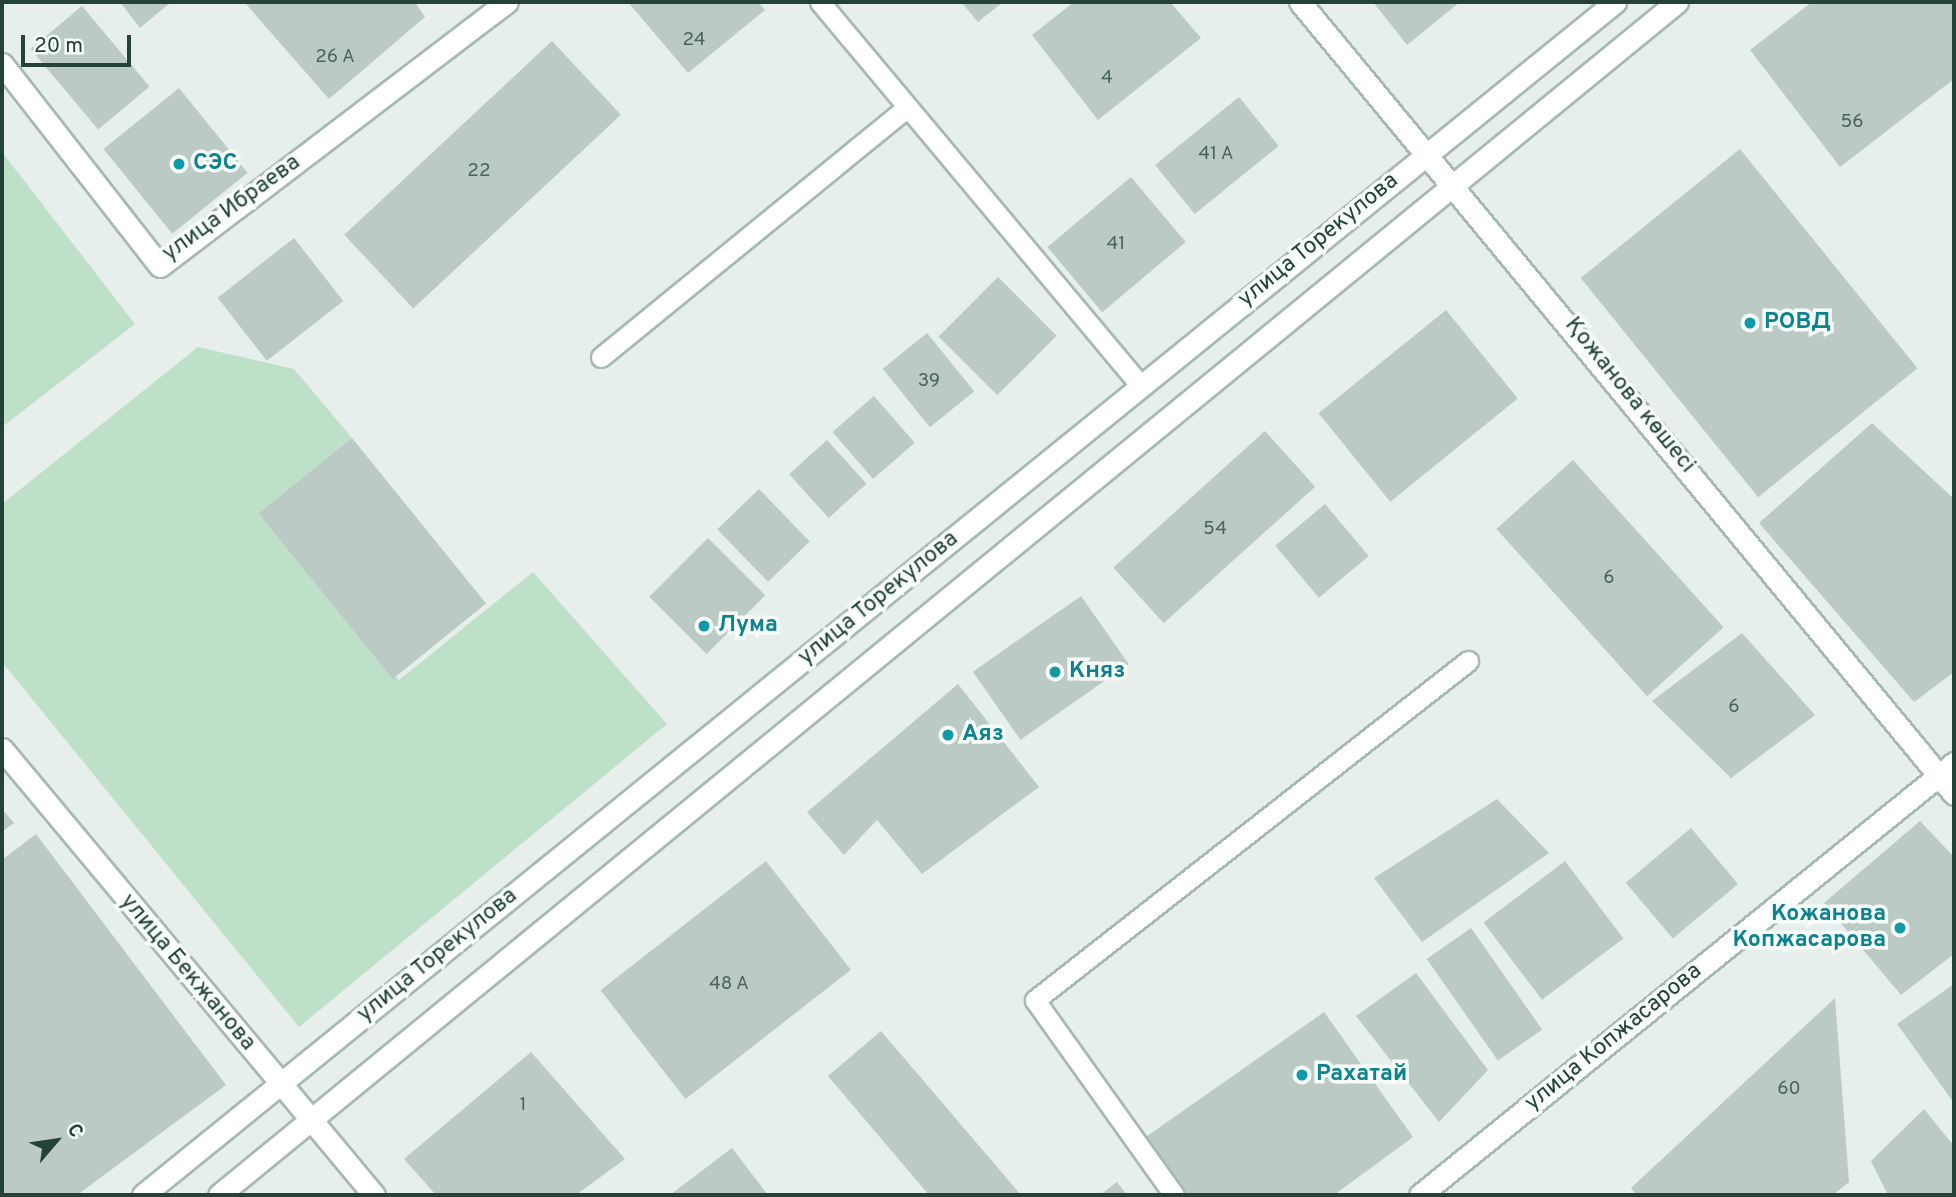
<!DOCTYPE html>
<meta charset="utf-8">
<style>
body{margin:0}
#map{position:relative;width:1956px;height:1197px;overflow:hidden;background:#e6efeb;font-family:Overpass,sans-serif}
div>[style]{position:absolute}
.green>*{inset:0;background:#bfe0c8}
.building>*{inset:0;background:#bbcac4;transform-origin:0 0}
.roads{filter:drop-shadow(2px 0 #a8b8b2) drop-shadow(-2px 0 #a8b8b2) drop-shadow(0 2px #a8b8b2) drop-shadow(0 -2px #a8b8b2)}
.lane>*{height:19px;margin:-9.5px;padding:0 9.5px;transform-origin:9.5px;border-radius:9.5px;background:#fff}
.street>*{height:21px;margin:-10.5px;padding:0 10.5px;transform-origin:10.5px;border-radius:10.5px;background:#fff}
.dots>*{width:19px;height:19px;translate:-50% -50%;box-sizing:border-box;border:4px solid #f7fbf9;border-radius:50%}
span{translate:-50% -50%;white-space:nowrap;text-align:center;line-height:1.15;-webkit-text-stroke:7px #f7fbf9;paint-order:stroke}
.number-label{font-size:19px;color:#4a645c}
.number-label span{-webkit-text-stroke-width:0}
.culture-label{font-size:23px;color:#0d838f;font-weight:700}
.left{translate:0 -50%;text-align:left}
.right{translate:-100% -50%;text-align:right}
.street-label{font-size:23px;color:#24423a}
.frame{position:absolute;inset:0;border:4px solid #24423a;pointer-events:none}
.north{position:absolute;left:21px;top:1106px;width:70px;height:70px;-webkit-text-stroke:5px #f7fbf9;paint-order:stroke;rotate:61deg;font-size:19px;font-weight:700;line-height:28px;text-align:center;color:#24423a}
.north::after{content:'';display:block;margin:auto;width:24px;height:32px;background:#24423a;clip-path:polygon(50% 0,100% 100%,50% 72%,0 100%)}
.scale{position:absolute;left:21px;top:35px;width:110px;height:32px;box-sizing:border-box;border:4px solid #24423a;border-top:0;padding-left:9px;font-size:21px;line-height:24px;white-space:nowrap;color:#24423a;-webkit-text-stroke:5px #f7fbf9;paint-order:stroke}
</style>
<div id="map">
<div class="green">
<div style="clip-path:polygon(2px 152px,135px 324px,2px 427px)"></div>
<div style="clip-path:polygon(198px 347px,294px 369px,352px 438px,263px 517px,399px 680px,533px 572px,667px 724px,299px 1027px,2px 662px,2px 504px)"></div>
</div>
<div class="building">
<div style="clip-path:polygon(120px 2px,171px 2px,140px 28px)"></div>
<div style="clip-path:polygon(415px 2px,425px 17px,329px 99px,246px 4px)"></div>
<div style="clip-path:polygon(628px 2px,758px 2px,765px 10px,688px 73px)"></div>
<div style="clip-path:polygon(961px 2px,1003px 2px,978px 22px)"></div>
<div style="clip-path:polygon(1074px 2px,1170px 2px,1201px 38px,1098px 120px,1032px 35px)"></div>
<div style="clip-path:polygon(1373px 2px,1460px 2px,1407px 45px)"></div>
<div style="clip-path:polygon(1812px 2px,1954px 2px,1954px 79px,1840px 167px,1750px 50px)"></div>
<div style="left:82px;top:6px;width:105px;height:67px;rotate:50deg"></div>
<div style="left:552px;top:41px;width:101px;height:284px;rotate:47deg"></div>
<div style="left:179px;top:88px;width:109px;height:97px;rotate:51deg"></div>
<div style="left:1239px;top:97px;width:63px;height:108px;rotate:51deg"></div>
<div style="left:1740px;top:149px;width:282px;height:205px;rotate:51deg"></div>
<div style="left:1131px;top:177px;width:85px;height:109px;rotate:50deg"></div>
<div style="left:294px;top:238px;width:80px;height:97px;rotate:52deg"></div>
<div style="left:998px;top:277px;width:83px;height:84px;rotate:45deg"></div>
<div style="left:1446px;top:310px;width:114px;height:164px;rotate:51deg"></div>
<div style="left:927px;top:333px;width:75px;height:57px;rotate:51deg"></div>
<div style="left:874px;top:396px;width:62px;height:55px;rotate:49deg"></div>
<div style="clip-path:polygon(1872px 423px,1954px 499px,1954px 672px,1914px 702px,1759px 523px)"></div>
<div style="left:1265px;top:431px;width:75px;height:204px;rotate:48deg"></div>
<div style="left:352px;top:438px;width:213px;height:120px;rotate:51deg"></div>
<div style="left:827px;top:440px;width:59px;height:51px;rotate:48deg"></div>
<div style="left:1573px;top:460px;width:225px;height:103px;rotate:48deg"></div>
<div style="left:759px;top:489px;width:73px;height:58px;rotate:46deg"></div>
<div style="left:1325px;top:504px;width:68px;height:65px;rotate:50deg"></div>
<div style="left:708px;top:538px;width:81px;height:83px;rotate:45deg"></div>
<div style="left:1081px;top:596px;width:83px;height:132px;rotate:55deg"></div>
<div style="clip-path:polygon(1742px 633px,1815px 715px,1731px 778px,1652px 701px)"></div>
<div style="clip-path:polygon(958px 684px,1039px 787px,922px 874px,877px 820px,844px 855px,807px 812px)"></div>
<div style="clip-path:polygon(1497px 799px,1549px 853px,1422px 942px,1374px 878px)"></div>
<div style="clip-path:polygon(2px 809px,14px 823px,2px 832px)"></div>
<div style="clip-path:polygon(1920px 821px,1954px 857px,1954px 954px,1901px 995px,1824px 903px)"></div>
<div style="left:1691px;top:828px;width:73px;height:85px;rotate:50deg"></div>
<div style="clip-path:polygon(36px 834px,226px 1085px,77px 1195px,2px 1195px,2px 860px)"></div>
<div style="left:766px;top:861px;width:138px;height:210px;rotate:52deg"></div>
<div style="left:1565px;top:861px;width:97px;height:102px;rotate:53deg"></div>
<div style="left:1471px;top:928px;width:124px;height:54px;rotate:55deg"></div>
<div style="clip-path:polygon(1416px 973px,1488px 1070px,1439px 1122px,1356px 1016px)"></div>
<div style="clip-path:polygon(1954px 984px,1954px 1103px,1897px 1024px)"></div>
<div style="clip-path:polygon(1835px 998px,1849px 1182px,1833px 1195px,1637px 1195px,1631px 1188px)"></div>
<div style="clip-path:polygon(1324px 1012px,1413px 1137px,1334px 1195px,1168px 1195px,1133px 1146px)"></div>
<div style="clip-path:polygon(881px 1031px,1021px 1195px,929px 1195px,828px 1076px)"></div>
<div style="clip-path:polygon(531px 1052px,625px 1159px,576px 1195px,436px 1195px,404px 1159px)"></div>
<div style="clip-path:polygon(1924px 1109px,1954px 1146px,1954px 1195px,1888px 1195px,1871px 1161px)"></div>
<div style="clip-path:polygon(732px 1148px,768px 1195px,670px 1195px)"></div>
<div style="clip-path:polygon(1117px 1182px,1127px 1195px,1100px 1195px)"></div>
</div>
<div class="roads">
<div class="lane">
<div style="left:820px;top:2px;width:500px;rotate:50.11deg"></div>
<div style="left:601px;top:357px;width:395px;rotate:-39.2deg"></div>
<div style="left:1174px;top:1195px;width:239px;rotate:-125.5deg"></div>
<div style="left:1035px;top:1000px;width:550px;rotate:-38.06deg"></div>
</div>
<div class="street">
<div style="left:1300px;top:2px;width:1027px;rotate:50.45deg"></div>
<div style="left:2px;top:64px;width:256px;rotate:52deg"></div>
<div style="left:160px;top:266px;width:436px;rotate:-37.3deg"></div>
<div style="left:2px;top:749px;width:581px;rotate:50.17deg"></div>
<div style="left:143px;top:1195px;width:1895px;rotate:-39.02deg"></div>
<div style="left:219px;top:1195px;width:1884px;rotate:-39.29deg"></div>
<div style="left:1420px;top:1195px;width:687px;rotate:-38.97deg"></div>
</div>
</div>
<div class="dots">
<div style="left:179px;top:164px;background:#0f9aa8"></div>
<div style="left:1750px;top:323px;background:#0f9aa8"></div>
<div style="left:704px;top:626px;background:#0f9aa8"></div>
<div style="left:1055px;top:672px;background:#0f9aa8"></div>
<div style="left:948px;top:735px;background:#0f9aa8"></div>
<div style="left:1900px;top:928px;background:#0f9aa8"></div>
<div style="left:1302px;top:1075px;background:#0f9aa8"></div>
</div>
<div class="number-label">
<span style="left:694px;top:41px">24</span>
<span style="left:335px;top:58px">26 А</span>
<span style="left:1107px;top:79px">4</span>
<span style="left:1852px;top:123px">56</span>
<span style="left:1216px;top:155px">41 А</span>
<span style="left:479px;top:172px">22</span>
<span style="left:1116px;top:245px">41</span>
<span style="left:929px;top:382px">39</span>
<span style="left:1215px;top:530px">54</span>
<span style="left:1609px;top:579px">6</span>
<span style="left:1734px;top:708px">6</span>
<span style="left:729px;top:985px">48 А</span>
<span style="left:1789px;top:1090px">60</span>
<span style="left:523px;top:1106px">1</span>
</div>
<div class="culture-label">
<span class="left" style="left:193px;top:164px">СЭС</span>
<span class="left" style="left:1764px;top:323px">РОВД</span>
<span class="left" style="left:718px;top:626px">Лума</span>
<span class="left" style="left:1069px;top:672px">Княз</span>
<span class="left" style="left:962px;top:735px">Аяз</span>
<span class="right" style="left:1886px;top:928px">Кожанова<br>Копжасарова</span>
<span class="left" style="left:1316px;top:1075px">Рахатай</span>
</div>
<div class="street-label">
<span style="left:232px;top:209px;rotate:-36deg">улица Ибраева</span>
<span style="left:1319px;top:241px;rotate:-39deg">улица Торекулова</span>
<span style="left:1629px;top:396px;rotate:51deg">Қожанова көшесі</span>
<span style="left:879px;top:599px;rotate:-39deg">улица Торекулова</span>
<span style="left:438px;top:956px;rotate:-39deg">улица Торекулова</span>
<span style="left:187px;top:973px;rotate:50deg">улица Бекжанова</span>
<span style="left:1614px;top:1038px;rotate:-39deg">улица Копжасарова</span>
</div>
<div class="frame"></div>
<div class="north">С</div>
<div class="scale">20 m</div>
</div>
